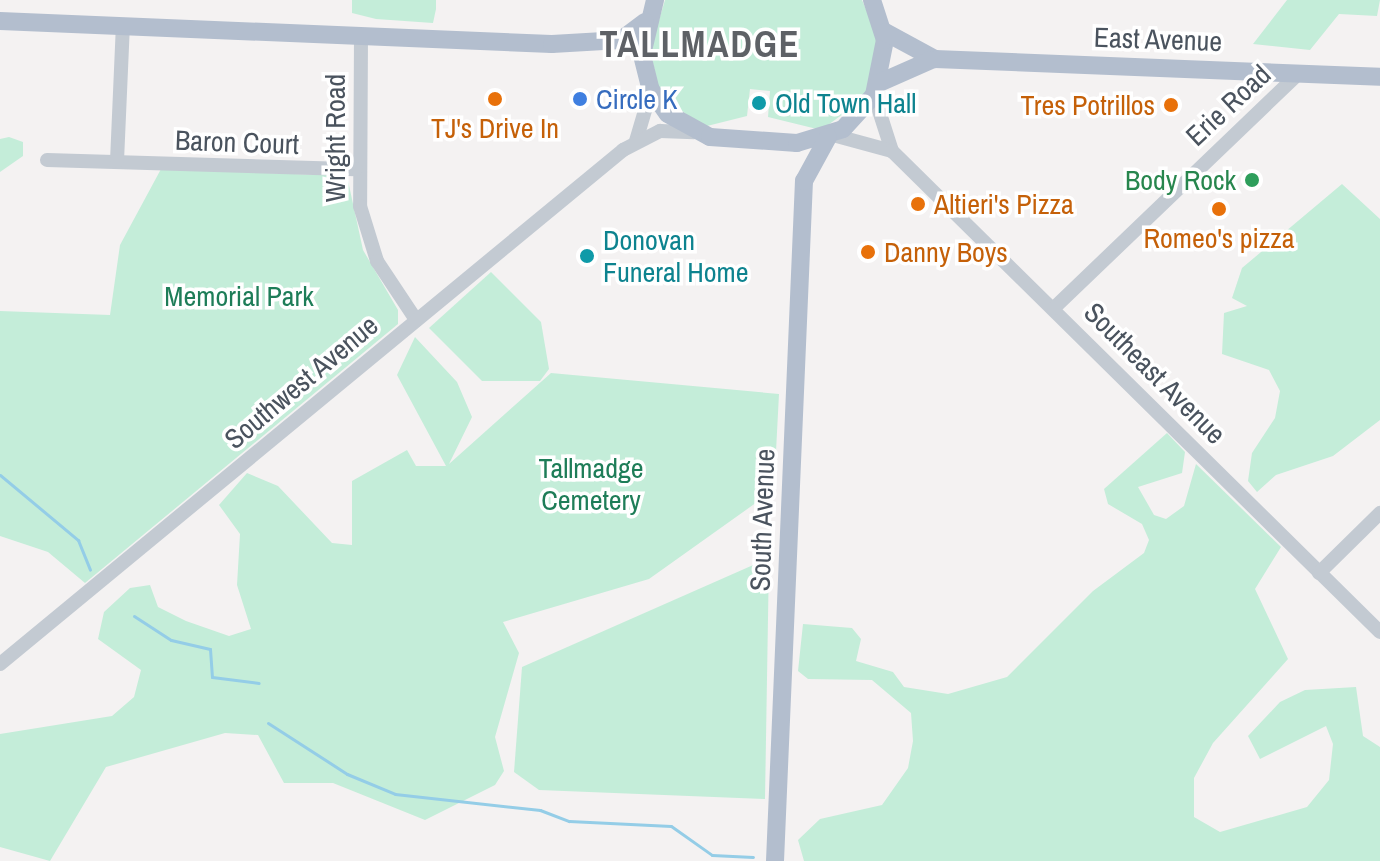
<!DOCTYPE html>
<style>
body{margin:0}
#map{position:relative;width:1380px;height:861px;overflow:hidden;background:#f4f2f2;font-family:"Archivo Narrow",sans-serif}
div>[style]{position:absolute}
.green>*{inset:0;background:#c4edd9}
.stream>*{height:3px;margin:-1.5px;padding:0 1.5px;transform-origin:1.5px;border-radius:1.5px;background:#94cde7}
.minor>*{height:14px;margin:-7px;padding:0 7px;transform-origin:7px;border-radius:7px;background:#c3cad2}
.major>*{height:18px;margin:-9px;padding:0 9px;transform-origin:9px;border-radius:9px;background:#b3bece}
.dots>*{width:22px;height:22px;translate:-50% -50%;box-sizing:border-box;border:4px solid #fff;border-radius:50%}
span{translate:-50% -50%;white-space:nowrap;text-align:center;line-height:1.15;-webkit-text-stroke:7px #fff;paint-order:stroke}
.street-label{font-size:28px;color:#4a535e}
.shop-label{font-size:28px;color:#366cbe}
.left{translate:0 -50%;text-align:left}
.culture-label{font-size:28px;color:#0d838f}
.food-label{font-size:28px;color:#c56008}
.right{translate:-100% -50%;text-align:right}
.leisure-label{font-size:28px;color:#27864d}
.park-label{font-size:28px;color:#1e7d58}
.district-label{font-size:36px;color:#5e6166;font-weight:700;letter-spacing:2px}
</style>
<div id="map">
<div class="green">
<div style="clip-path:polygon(352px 0,436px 0,436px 9px,433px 23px,376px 19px,352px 13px)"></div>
<div style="clip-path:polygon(665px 0,862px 0,877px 35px,874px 78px,861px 101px,821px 130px,768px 117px,770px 91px,750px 89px,747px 116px,703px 127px,660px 94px,650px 50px)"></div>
<div style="clip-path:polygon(1287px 0,1380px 0,1377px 16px,1339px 14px,1310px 50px,1253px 44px)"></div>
<div style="clip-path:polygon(9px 137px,23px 142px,23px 156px,0 172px,0 139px)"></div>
<div style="clip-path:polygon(161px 169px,347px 176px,363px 250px,398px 310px,398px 324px,85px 583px,48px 552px,0 536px,0 311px,110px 315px,120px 245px)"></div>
<div style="clip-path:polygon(1342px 184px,1380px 219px,1380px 420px,1333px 456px,1276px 475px,1257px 492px,1248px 481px,1252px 453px,1275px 418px,1280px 391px,1269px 370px,1222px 354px,1224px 313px,1247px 306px,1232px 298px,1242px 268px)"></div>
<div style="clip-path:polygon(491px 272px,541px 322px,549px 369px,540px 381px,482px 381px,429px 328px)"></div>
<div style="clip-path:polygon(415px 337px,457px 382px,472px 417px,449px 464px,551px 373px,779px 394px,774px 490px,649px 579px,503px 622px,519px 653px,495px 737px,504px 771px,495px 785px,425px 820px,333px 783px,284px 783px,258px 735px,225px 733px,106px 767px,50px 861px,0 847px,0 734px,112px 716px,134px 697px,141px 670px,98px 639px,104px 612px,130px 588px,150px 585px,158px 607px,186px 621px,229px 636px,251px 629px,237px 585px,240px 534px,219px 505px,247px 473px,278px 486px,332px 543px,352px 545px,352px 481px,407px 450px,416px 466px,446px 466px,397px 375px)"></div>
<div style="clip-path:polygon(1167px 433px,1185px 452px,1182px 473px,1138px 487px,1154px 515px,1166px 519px,1184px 506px,1196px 464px,1281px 547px,1255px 589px,1288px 659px,1213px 743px,1194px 778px,1194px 817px,1220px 832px,1307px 807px,1329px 780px,1333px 744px,1326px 726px,1260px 759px,1248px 736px,1280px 702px,1305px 690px,1356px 687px,1363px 736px,1380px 747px,1380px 861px,804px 861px,798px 840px,820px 819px,882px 805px,908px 768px,913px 741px,911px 713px,872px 680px,808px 679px,798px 671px,803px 624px,852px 628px,861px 639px,856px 661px,893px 672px,904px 687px,948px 694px,1007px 677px,1093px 591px,1144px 553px,1149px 540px,1142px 524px,1108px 504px,1104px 489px)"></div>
<div style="clip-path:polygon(769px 558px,765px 799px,539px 790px,514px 772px,522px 667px)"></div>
</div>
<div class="stream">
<div style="left:0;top:475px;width:102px;rotate:39.8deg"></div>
<div style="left:78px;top:540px;width:32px;rotate:68deg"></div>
<div style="left:134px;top:616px;width:44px;rotate:33deg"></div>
<div style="left:171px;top:640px;width:40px;rotate:13deg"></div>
<div style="left:210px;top:649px;width:28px;rotate:86deg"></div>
<div style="left:212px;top:677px;width:47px;rotate:7.3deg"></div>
<div style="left:268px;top:723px;width:94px;rotate:32.8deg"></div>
<div style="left:347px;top:774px;width:52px;rotate:22.6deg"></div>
<div style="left:395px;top:794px;width:146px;rotate:6.3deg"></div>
<div style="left:540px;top:810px;width:31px;rotate:21deg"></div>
<div style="left:569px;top:821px;width:102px;rotate:2.8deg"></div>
<div style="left:671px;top:826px;width:50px;rotate:35.3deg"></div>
<div style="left:712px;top:855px;width:41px;rotate:2.8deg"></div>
</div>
<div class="minor">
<div style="left:361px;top:36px;width:170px;rotate:90.3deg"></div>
<div style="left:360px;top:206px;width:58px;rotate:72.8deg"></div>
<div style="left:377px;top:261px;width:71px;rotate:56.5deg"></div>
<div style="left:874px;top:95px;width:59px;rotate:72.2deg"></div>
<div style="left:833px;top:135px;width:61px;rotate:15.2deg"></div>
<div style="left:892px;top:151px;width:685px;rotate:44.59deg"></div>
<div style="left:636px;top:141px;width:53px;rotate:-73.6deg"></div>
<div style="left:47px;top:160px;width:309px;rotate:1.7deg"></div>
<div style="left:117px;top:161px;width:135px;rotate:-87.5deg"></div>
<div style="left:1054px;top:308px;width:339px;rotate:-43.8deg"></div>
<div style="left:1319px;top:573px;width:86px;rotate:-44.5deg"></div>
<div style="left:0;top:664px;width:808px;rotate:-39.52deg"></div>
<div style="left:623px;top:150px;width:42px;rotate:-27.2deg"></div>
<div style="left:660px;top:131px;width:34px;rotate:2deg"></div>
</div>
<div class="major">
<div style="left:655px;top:0;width:57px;rotate:103.3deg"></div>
<div style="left:642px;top:55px;width:36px;rotate:76deg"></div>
<div style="left:651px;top:90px;width:29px;rotate:55deg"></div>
<div style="left:668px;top:114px;width:48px;rotate:28.7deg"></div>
<div style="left:710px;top:137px;width:87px;rotate:3.9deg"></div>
<div style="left:797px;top:143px;width:48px;rotate:-16.9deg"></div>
<div style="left:843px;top:129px;width:46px;rotate:-47.6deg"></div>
<div style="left:874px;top:95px;width:56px;rotate:-78.7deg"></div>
<div style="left:885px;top:40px;width:42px;rotate:-108deg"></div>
<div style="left:0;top:21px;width:552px;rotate:2.39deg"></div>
<div style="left:552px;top:44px;width:69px;rotate:-3.3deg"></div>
<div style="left:621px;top:40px;width:30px;rotate:-37deg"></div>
<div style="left:885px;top:32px;width:57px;rotate:28.4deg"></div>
<div style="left:935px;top:59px;width:445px;rotate:2.3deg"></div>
<div style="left:879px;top:83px;width:57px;rotate:-23.9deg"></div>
<div style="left:775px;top:861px;width:681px;rotate:-87.56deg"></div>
<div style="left:804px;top:181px;width:50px;rotate:-61.4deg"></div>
</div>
<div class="dots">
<div style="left:495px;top:99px;background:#e8710a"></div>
<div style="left:580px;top:99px;background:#3f7fe0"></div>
<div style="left:759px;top:103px;background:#0f9aa8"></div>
<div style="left:1171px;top:105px;background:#e8710a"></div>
<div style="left:1252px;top:180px;background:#2e9e5b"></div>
<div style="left:918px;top:204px;background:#e8710a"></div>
<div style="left:1219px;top:209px;background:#e8710a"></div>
<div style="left:868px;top:252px;background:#e8710a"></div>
<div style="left:587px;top:256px;background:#0f9aa8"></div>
</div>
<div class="street-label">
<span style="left:1158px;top:39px;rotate:2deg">East Avenue</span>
<span style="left:1228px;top:105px;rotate:-43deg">Erie Road</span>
<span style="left:335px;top:138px;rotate:-90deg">Wright Road</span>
<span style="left:237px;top:142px;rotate:2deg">Baron Court</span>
<span style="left:1155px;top:373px;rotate:45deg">Southeast Avenue</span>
<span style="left:301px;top:382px;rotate:-40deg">Southwest Avenue</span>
<span style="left:762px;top:520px;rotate:-88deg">South Avenue</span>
</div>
<div class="shop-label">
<span class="left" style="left:596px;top:99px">Circle K</span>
</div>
<div class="culture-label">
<span class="left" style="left:775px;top:103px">Old Town Hall</span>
<span class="left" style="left:603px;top:256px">Donovan<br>Funeral Home</span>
</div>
<div class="food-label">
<span class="right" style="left:1155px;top:105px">Tres Potrillos</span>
<span style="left:495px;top:128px">TJ's Drive In</span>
<span class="left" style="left:934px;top:204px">Altieri's Pizza</span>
<span style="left:1219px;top:238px">Romeo's pizza</span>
<span class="left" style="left:884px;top:252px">Danny Boys</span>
</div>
<div class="leisure-label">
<span class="right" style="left:1236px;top:180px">Body Rock</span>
</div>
<div class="park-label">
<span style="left:239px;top:296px">Memorial Park</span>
<span style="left:591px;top:484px">Tallmadge<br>Cemetery</span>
</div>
<div class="district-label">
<span style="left:700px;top:45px">TALLMADGE</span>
</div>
</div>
